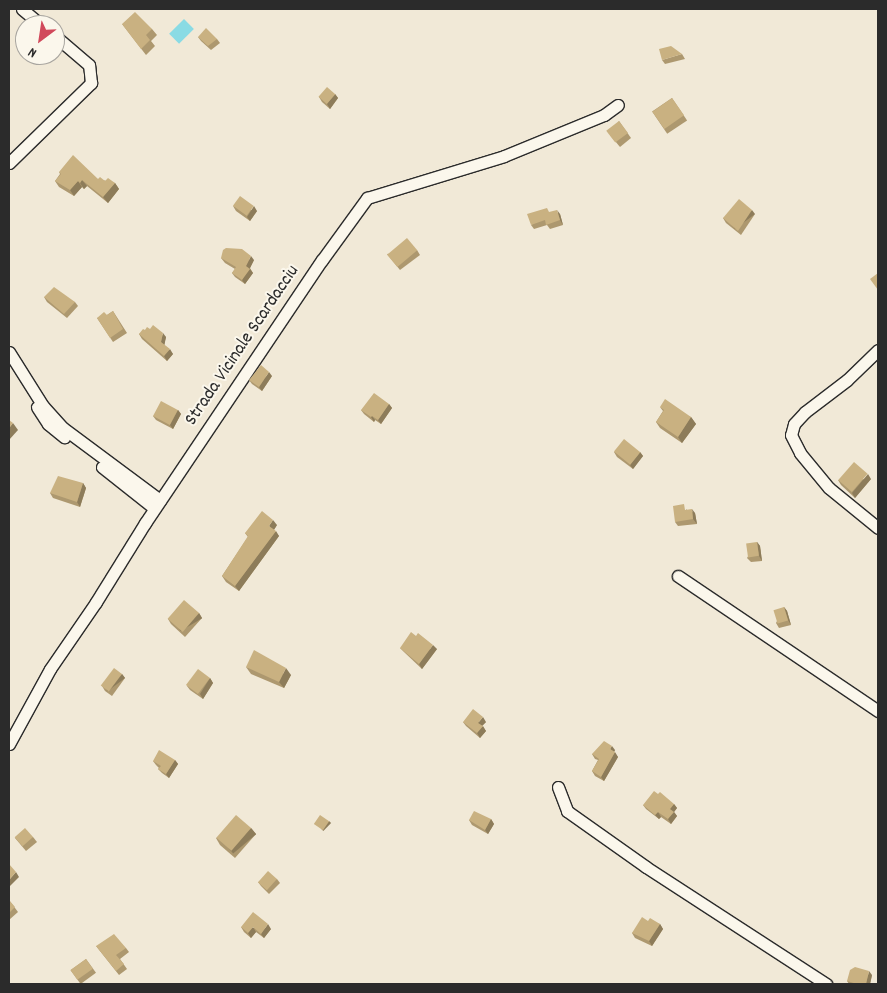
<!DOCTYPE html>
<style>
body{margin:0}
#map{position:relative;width:887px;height:993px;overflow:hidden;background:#f1e9d7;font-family:Dekko,sans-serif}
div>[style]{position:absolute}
.water>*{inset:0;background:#8adbe4;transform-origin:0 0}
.roads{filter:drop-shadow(1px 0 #2b2b2b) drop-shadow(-1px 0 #2b2b2b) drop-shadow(0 1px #2b2b2b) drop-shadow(0 -1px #2b2b2b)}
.minor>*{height:11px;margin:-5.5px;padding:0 5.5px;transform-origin:5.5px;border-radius:5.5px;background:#fbf7ec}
.wall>*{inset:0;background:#ad986f;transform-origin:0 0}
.shaded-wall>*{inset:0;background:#8d7c5a;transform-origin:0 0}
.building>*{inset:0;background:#c9b181;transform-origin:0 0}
span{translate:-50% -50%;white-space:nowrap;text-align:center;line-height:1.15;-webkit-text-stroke:4px #fbf7ec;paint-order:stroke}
.street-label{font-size:19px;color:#2b2b2b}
.frame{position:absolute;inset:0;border:10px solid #2b2b2b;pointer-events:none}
.north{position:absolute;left:15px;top:15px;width:50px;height:50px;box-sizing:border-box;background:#fbf7ec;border:1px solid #a8a59f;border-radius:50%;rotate:211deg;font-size:14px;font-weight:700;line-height:20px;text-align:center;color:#2b2b2b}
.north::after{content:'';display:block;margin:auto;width:18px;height:22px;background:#d1495b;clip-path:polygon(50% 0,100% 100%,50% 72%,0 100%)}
</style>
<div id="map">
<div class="water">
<div style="left:184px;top:19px;width:14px;height:21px;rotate:45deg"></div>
</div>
<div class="roads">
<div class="minor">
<div style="left:22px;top:9px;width:25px;rotate:40deg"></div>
<div style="left:9px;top:163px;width:115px;rotate:-44.3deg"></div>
<div style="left:91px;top:83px;width:18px;rotate:-96deg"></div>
<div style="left:89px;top:65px;width:45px;rotate:-139.5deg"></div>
<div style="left:878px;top:350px;width:43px;rotate:135.9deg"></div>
<div style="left:847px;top:380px;width:53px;rotate:142.7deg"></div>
<div style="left:805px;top:412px;width:16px;rotate:133deg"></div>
<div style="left:794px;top:424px;width:11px;rotate:105deg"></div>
<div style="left:791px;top:435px;width:20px;rotate:63deg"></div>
<div style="left:800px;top:453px;width:45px;rotate:50.4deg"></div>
<div style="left:829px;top:488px;width:63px;rotate:39.2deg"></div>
<div style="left:9px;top:352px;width:64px;rotate:57.8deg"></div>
<div style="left:43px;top:406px;width:30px;rotate:48deg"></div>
<div style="left:63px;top:428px;width:121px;rotate:36.6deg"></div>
<div style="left:37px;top:407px;width:20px;rotate:57deg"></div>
<div style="left:48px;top:424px;width:21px;rotate:39deg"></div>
<div style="left:102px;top:467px;width:66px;rotate:38.3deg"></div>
<div style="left:678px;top:576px;width:241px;rotate:34deg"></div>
<div style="left:9px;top:744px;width:85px;rotate:-61.3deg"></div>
<div style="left:50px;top:669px;width:81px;rotate:-55.5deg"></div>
<div style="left:96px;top:602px;width:93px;rotate:-58.2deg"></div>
<div style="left:145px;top:523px;width:317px;rotate:-56.1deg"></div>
<div style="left:322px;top:260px;width:77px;rotate:-54deg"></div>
<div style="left:367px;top:198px;width:143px;rotate:-17deg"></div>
<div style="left:504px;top:156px;width:108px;rotate:-22.3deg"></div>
<div style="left:604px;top:115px;width:17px;rotate:-36deg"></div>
<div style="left:558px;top:787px;width:26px;rotate:69deg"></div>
<div style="left:567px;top:811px;width:97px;rotate:35.3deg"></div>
<div style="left:646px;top:867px;width:215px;rotate:33deg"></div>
</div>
</div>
<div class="wall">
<div style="clip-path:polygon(122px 24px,152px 29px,157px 35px,151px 41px,155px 46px,146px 55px)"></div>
<div style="clip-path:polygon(198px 37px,217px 39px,220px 43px,211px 50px,201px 41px)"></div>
<div style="clip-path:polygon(682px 54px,685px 59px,665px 64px,662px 60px)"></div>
<div style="clip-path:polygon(335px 94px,338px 98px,330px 109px,322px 102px,319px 97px)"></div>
<div style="left:672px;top:98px;width:27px;height:24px;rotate:56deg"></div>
<div style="clip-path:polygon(619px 121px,631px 138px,620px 147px,610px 135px)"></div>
<div style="clip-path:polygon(59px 172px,98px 179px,115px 183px,119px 189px,108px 203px,87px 186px,84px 189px,82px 187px,74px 196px,59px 187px,55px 181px,60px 174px)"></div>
<div style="clip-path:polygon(233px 206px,257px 211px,250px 221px,236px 211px)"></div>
<div style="clip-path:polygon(550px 212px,560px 214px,563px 225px,550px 229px,547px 225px,534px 229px,531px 225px)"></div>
<div style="clip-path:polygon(755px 214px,741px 235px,726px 223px,723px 218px)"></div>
<div style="clip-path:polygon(417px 250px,420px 255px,400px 270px,387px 254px)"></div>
<div style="clip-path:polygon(221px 258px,254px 260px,250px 268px,253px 273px,245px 284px,235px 277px,232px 273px,235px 269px,225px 263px)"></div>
<div style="clip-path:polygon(44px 297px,75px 302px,78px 306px,67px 318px,47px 302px)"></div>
<div style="clip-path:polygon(113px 311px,127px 333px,113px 342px,97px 318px,107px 315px)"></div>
<div style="clip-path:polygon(150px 329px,166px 337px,164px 345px,173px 354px,167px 361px,142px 339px,139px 334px,145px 330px)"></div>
<div style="clip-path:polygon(272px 376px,262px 391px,252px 384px,249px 380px)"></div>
<div style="clip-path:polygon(389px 404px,392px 408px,381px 424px,375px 420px,374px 422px,364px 414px,361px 410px)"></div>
<div style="clip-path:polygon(660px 407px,691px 417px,696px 424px,682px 443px,660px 428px,656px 422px,663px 411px)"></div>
<div style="clip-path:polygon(178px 410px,181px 414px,173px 429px,156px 420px,153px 416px)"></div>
<div style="clip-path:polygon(614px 452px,640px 452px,643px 456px,633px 469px,617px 457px)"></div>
<div style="clip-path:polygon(871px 479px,855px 498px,841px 485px,838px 480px)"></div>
<div style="clip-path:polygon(83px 483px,86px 488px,80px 507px,53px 498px,50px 493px)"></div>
<div style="clip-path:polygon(687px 509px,687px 510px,695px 513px,697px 524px,678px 526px,675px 522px)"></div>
<div style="clip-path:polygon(277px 525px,274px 530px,279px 536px,239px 591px,226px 582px,222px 576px,248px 537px,245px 533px)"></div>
<div style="clip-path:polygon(757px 542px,760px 546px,762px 561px,751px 562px,747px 558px)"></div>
<div style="clip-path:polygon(784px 607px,787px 611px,791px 625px,779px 628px,776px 623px)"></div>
<div style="clip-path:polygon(199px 613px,202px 618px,185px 637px,171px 624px,168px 619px)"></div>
<div style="clip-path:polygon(400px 648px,437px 649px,422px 669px,404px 652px)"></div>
<div style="clip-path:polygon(246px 667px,291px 675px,284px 688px,251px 674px)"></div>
<div style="clip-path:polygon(122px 674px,125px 678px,112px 696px,105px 691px,102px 686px)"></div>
<div style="clip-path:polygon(210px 678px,213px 683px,203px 699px,190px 690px,187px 686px)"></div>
<div style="clip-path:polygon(463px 722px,486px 722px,482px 726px,486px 731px,480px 738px,466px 726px)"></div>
<div style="clip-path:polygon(615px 750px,614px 752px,618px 757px,604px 781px,595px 776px,592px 771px,598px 760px,595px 759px,592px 754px)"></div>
<div style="clip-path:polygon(175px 760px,178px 764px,169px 778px,162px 773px,158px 769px,159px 768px,156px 765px,153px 761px)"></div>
<div style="clip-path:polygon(674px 804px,677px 808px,674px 812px,677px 816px,671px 824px,661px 817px,659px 819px,646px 809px,643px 805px)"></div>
<div style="clip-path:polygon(491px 819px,494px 824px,488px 834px,472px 825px,469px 820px)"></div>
<div style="clip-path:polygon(251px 828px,256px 834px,235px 858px,220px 845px,216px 838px)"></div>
<div style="clip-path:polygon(33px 837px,37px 842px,26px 851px,15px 838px)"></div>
<div style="clip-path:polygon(277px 879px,280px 883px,269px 894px,261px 886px,258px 882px)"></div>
<div style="clip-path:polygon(9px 900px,18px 912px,9px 920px)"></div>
<div style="clip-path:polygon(648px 921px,660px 924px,663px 929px,652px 946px,635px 938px,632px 933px)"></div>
<div style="clip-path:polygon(241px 927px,271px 929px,264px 938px,256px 932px,251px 938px,244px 932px)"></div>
<div style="clip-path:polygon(96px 946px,126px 948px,129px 952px,120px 959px,127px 969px,119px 975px)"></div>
<div style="left:86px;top:959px;width:17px;height:19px;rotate:54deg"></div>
<div style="clip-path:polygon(872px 975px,870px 984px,849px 984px,847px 981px)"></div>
</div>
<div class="shaded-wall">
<div style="clip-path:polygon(335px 94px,338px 98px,330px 109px,327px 104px)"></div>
<div style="clip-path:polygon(82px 180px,87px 186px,84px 189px,80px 183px)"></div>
<div style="clip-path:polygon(78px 181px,82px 187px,74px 196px,70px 190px)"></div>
<div style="clip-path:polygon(115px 183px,119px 189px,108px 203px,103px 197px)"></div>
<div style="clip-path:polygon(254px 206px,257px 211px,250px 221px,247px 217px)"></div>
<div style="clip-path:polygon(557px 210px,560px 214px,563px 225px,560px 220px)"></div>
<div style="left:752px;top:210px;width:5px;height:25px;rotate:53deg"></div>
<div style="clip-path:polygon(251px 256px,254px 260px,249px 270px,250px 269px,253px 273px,245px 284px,242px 280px,246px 266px)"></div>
<div style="clip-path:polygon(163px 333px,166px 337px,164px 347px,161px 342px)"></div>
<div style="clip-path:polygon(170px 349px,173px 354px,167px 361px,164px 356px)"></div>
<div style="clip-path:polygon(269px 372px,272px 376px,262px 391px,259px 387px)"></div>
<div style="clip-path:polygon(389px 404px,392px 408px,381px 424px,378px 420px)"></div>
<div style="clip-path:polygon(178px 410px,181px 414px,173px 429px,170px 425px)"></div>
<div style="clip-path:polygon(372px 416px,375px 420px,374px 422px,371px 417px)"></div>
<div style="clip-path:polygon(691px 417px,696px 424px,682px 443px,678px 437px)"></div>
<div style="clip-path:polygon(13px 423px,18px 430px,9px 440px,9px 428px)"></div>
<div style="clip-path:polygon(640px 452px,643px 456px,633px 469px,630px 465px)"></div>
<div style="clip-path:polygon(868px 474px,871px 479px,855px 498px,852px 493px)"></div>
<div style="clip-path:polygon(83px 483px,86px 488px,80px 507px,77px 502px)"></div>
<div style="clip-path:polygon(692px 509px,695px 513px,697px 524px,693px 519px)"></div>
<div style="clip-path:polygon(273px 520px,277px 525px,273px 531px,269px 526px)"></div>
<div style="clip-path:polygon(276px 531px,279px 536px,239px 591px,235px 586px)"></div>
<div style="clip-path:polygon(757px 542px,760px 546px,762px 561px,759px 556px)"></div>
<div style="clip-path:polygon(784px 607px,787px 611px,791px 625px,788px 620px)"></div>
<div style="left:199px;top:613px;width:6px;height:25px;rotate:59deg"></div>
<div style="clip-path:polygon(433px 645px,437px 649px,422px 669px,419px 664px)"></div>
<div style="clip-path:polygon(286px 668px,291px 675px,284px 688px,279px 682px)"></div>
<div style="left:122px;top:674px;width:5px;height:22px;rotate:53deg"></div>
<div style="clip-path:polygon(210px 678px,213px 683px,203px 699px,200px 694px)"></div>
<div style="clip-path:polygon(483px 717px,486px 722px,481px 727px,478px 723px)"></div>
<div style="clip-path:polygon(483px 726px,486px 731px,480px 738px,477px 733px)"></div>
<div style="clip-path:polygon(612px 746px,615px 750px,613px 754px,610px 749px)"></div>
<div style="clip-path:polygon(615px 752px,618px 757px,604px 781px,601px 777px)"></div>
<div style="clip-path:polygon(175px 760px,178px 764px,169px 778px,166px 774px)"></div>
<div style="clip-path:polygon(674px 804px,677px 808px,674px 812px,677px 816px,671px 824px,668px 819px,670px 809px)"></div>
<div style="clip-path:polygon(658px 812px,661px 817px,659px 819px,655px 815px)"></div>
<div style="clip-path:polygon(491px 819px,494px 824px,488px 834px,485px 830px)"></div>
<div style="left:329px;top:821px;width:3px;height:11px;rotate:45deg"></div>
<div style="left:251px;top:828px;width:8px;height:30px;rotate:50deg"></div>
<div style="clip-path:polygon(16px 872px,19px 877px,9px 887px,9px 880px)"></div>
<div style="clip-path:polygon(268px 924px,271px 929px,264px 938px,261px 934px)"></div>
<div style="clip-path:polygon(660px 924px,663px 929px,652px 946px,649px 941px)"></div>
<div style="clip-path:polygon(253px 927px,256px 932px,251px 938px,248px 933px)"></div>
<div style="clip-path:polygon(869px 971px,872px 975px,870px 984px,866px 984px)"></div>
</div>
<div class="building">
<div style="clip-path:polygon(135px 12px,152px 29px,146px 35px,150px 40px,141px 49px,122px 24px)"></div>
<div style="clip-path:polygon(206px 28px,217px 39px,208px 46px,198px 37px)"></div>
<div style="clip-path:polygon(671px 46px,682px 54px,662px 60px,659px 49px)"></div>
<div style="left:327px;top:87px;width:11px;height:13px;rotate:41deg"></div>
<div style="left:672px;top:98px;width:21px;height:24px;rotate:55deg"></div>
<div style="left:619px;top:121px;width:15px;height:16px;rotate:53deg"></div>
<div style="clip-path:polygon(73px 155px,98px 179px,100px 177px,105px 181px,108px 178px,115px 183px,103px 197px,82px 180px,80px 183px,78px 181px,70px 190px,55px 181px,61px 174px,59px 172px)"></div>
<div style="left:240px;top:196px;width:17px;height:12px;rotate:36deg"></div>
<div style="clip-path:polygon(739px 199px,752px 210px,738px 231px,723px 218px)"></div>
<div style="clip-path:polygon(547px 208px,549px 212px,557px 210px,560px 220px,546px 225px,545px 220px,531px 225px,527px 214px)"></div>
<div style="left:407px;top:238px;width:16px;height:26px;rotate:50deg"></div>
<div style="clip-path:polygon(226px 248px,242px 249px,251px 256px,246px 266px,250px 269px,242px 280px,232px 273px,236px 267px,221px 258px,223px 250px)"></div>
<div style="clip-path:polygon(878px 273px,878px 290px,870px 279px)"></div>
<div style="clip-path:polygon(54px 287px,75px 302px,64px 314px,44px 297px)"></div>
<div style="clip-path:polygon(113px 311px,123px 329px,110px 338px,97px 318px,104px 312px,107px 315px)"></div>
<div style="clip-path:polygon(153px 325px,163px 333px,161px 342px,170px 349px,164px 356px,139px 334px,143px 329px,145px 330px,147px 327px,150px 329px)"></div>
<div style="clip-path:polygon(261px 365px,269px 372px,259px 387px,249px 380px)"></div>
<div style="clip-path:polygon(374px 393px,389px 404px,378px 420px,372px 416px,371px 417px,361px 410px)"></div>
<div style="clip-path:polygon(665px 399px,691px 417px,678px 437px,656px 422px,664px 410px,660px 407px)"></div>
<div style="left:161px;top:401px;width:19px;height:17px;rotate:28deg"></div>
<div style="clip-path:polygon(9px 420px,13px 423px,9px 428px)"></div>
<div style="left:624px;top:439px;width:21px;height:16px;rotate:39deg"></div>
<div style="left:854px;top:462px;width:18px;height:24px;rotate:41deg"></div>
<div style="clip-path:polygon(58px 476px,83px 483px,77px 502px,50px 493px)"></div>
<div style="clip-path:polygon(684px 504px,685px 510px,692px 509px,693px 519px,675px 522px,673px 506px)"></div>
<div style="clip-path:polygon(262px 511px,273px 520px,269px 526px,276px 531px,235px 586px,222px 576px,248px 536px,245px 533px)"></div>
<div style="left:757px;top:542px;width:14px;height:11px;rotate:82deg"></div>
<div style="left:184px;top:600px;width:20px;height:25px;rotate:41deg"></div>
<div style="left:784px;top:607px;width:14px;height:11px;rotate:73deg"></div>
<div style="clip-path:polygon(411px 632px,416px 636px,418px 633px,433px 645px,419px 664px,400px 648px)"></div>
<div style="clip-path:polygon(254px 650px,286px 668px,279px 682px,246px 667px)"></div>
<div style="left:114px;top:668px;width:10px;height:22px;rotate:37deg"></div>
<div style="left:198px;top:669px;width:15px;height:20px;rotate:37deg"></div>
<div style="clip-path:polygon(473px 709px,483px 717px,478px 723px,483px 726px,477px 733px,463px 722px)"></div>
<div style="clip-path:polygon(604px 741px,612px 746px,610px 749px,615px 752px,601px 777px,592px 771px,599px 759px,592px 754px)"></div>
<div style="clip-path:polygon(159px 750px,175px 760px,166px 774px,158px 769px,161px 766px,153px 761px)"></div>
<div style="clip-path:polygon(654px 791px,658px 794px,660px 792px,674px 804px,670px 809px,674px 812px,668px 819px,658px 812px,655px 815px,643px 805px)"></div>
<div style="clip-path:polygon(474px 811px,491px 819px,485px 830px,469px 820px)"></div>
<div style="left:236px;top:815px;width:20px;height:30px;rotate:41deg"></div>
<div style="left:320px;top:815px;width:11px;height:11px;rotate:34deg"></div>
<div style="left:25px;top:828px;width:12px;height:14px;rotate:48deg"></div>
<div style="clip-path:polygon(9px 864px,16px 872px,9px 880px)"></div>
<div style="left:268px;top:871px;width:12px;height:15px;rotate:42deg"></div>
<div style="clip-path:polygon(9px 900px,15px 907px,9px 913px)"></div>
<div style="clip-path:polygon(253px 912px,268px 924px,261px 934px,253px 927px,248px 933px,241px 927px)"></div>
<div style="clip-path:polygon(642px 917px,648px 921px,650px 918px,660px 924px,649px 941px,632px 933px)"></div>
<div style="clip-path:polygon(114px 934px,126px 948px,116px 955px,124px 964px,116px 971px,96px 946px)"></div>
<div style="left:86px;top:959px;width:12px;height:19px;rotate:55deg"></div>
<div style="clip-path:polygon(855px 967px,869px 971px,866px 984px,857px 984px,847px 981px,850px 970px)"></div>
</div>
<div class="street-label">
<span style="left:243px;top:346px;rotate:-56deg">Strada Vicinale Scardacciu</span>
</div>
<div class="frame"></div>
<div class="north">N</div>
</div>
